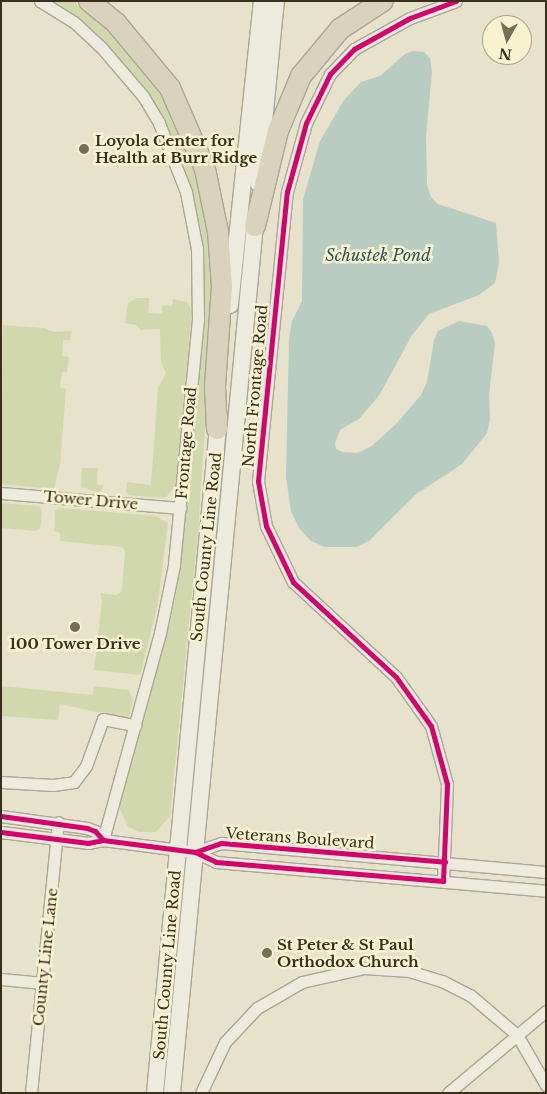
<!DOCTYPE html>
<style>
body{margin:0}
#map{position:relative;width:547px;height:1094px;overflow:hidden;background:#e6e2cb;font-family:"Libre Baskerville",serif}
div>[style]{position:absolute}
.green>*{inset:0;background:#d1d8ad}
.water>*{inset:0;background:#b8ccc2}
.roads{filter:drop-shadow(1px 0 #aba695) drop-shadow(-1px 0 #aba695) drop-shadow(0 1px #aba695) drop-shadow(0 -1px #aba695)}
.minor>*{height:11px;margin:-5.5px;padding:0 5.5px;transform-origin:5.5px;border-radius:5.5px;background:#edeade}
.secondary>*{height:16px;margin:-8px;padding:0 8px;transform-origin:8px;border-radius:8px;background:#edeade}
.motorway>*{height:20px;margin:-10px;padding:0 10px;transform-origin:10px;border-radius:10px;background:#d9d2bc}
.cycleway>*{height:5px;margin:-2.5px;padding:0 2.5px;transform-origin:2.5px;border-radius:2.5px;background:#d6006c}
.dots>*{width:14px;height:14px;translate:-50% -50%;box-sizing:border-box;border:2px solid #f8f2d1;border-radius:50%}
span{translate:-50% -50%;white-space:nowrap;text-align:center;line-height:1.15;-webkit-text-stroke:5px #f8f2d1;paint-order:stroke}
.poi-label{font-size:15px;color:#3a2f1c;font-weight:700}
.left{translate:0 -50%;text-align:left}
.street-label{font-size:15px;color:#3a2f1c}
.water-label{font-size:16px;color:#2a575b;font-style:italic}
.frame{position:absolute;inset:0;border:2px solid #3a2f1c;pointer-events:none}
.north{position:absolute;left:482px;top:15px;width:50px;height:50px;box-sizing:border-box;background:#f8f2d1;border:1px solid #aca489;border-radius:50%;rotate:187deg;font-size:14px;font-weight:700;line-height:20px;text-align:center;color:#3a2f1c}
.north::after{content:'';display:block;margin:auto;width:18px;height:22px;background:#766e59;clip-path:polygon(50% 0,100% 100%,50% 72%,0 100%)}
</style>
<div id="map">
<div class="green">
<div style="clip-path:polygon(48px 1px,75px 2px,116px 38px,152px 79px,179px 128px,211px 221px,214px 286px,198px 532px,170px 816px,156px 832px,140px 832px,128px 827px,119px 807px,175px 601px,205px 306px,201px 234px,182px 158px,145px 88px,92px 30px)"></div>
<div style="clip-path:polygon(136px 298px,149px 298px,148px 313px,162px 314px,162px 305px,172px 306px,173px 299px,187px 302px,192px 311px,176px 485px,165px 498px,128px 495px,126px 491px,127px 482px,151px 485px,158px 388px,166px 373px,161px 363px,160px 329px,141px 330px,136px 325px,125px 323px,128px 303px)"></div>
<div style="clip-path:polygon(3px 325px,44px 328px,54px 332px,72px 331px,70px 340px,63px 340px,62px 356px,69px 357px,67px 372px,62px 372px,60px 387px,66px 389px,60px 465px,54px 489px,1px 484px)"></div>
<div style="clip-path:polygon(82px 468px,98px 468px,97px 484px,104px 486px,99px 493px,81px 487px)"></div>
<div style="clip-path:polygon(1px 503px,39px 506px,42px 512px,40px 529px,35px 531px,1px 528px)"></div>
<div style="clip-path:polygon(59px 508px,156px 516px,168px 523px,158px 603px,140px 675px,94px 670px,102px 601px,100px 593px,117px 595px,122px 591px,125px 551px,122px 547px,60px 541px,60px 533px,54px 531px,55px 511px)"></div>
<div style="clip-path:polygon(1px 686px,93px 695px,94px 686px,128px 690px,133px 700px,129px 716px,124px 718px,60px 704px,58px 720px,1px 716px)"></div>
</div>
<div class="water">
<div style="clip-path:polygon(413px 51px,424px 52px,430px 58px,432px 72px,426px 136px,427px 185px,431px 197px,438px 204px,496px 223px,499px 262px,495px 283px,479px 295px,429px 314px,412px 335px,380px 394px,360px 418px,340px 430px,335px 443px,336px 449px,343px 452px,357px 453px,372px 446px,397px 423px,421px 395px,427px 382px,434px 340px,438px 331px,459px 321px,487px 326px,492px 333px,495px 343px,489px 395px,490px 419px,487px 433px,462px 464px,415px 495px,369px 541px,356px 547px,325px 547px,311px 541px,299px 528px,291px 511px,286px 477px,289px 339px,292px 321px,302px 301px,303px 199px,320px 141px,344px 100px,361px 82px,380px 76px,405px 54px)"></div>
</div>
<div class="roads">
<div class="minor">
<div style="left:40px;top:1px;width:40px;rotate:32deg"></div>
<div style="left:74px;top:22px;width:37px;rotate:43deg"></div>
<div style="left:101px;top:47px;width:65px;rotate:49.4deg"></div>
<div style="left:143px;top:96px;width:31px;rotate:59deg"></div>
<div style="left:159px;top:123px;width:74px;rotate:68.6deg"></div>
<div style="left:186px;top:192px;width:58px;rotate:79.1deg"></div>
<div style="left:197px;top:249px;width:70px;rotate:89.2deg"></div>
<div style="left:198px;top:319px;width:247px;rotate:95.6deg"></div>
<div style="left:174px;top:565px;width:69px;rotate:101.6deg"></div>
<div style="left:160px;top:633px;width:215px;rotate:105.4deg"></div>
<div style="left:1px;top:493px;width:180px;rotate:4.8deg"></div>
<div style="left:1px;top:782px;width:52px;rotate:3.3deg"></div>
<div style="left:53px;top:785px;width:21px;rotate:-8deg"></div>
<div style="left:74px;top:782px;width:20px;rotate:-53deg"></div>
<div style="left:86px;top:766px;width:50px;rotate:-70.1deg"></div>
<div style="left:103px;top:719px;width:33px;rotate:11deg"></div>
<div style="left:1px;top:816px;width:87px;rotate:7.9deg"></div>
<div style="left:87px;top:828px;width:9px;rotate:21deg"></div>
<div style="left:95px;top:831px;width:12px;rotate:48deg"></div>
<div style="left:1px;top:832px;width:88px;rotate:7.2deg"></div>
<div style="left:88px;top:843px;width:15px;rotate:-11deg"></div>
<div style="left:103px;top:840px;width:93px;rotate:7.4deg"></div>
<div style="left:195px;top:852px;width:23px;rotate:25deg"></div>
<div style="left:216px;top:862px;width:331px;rotate:5deg"></div>
<div style="left:195px;top:852px;width:28px;rotate:-19deg"></div>
<div style="left:221px;top:843px;width:326px;rotate:5.1deg"></div>
<div style="left:443px;top:881px;width:97px;rotate:-87.6deg"></div>
<div style="left:447px;top:784px;width:60px;rotate:-105.4deg"></div>
<div style="left:431px;top:726px;width:60px;rotate:-125.5deg"></div>
<div style="left:396px;top:677px;width:140px;rotate:-137.3deg"></div>
<div style="left:293px;top:582px;width:62px;rotate:-115.7deg"></div>
<div style="left:266px;top:526px;width:46px;rotate:-100.1deg"></div>
<div style="left:258px;top:481px;width:290px;rotate:-84.3deg"></div>
<div style="left:287px;top:192px;width:72px;rotate:-74.6deg"></div>
<div style="left:306px;top:123px;width:55px;rotate:-63.9deg"></div>
<div style="left:330px;top:74px;width:35px;rotate:-46deg"></div>
<div style="left:354px;top:49px;width:64px;rotate:-29deg"></div>
<div style="left:410px;top:18px;width:49px;rotate:-20.3deg"></div>
<div style="left:1px;top:979px;width:42px;rotate:5.4deg"></div>
<div style="left:31px;top:1093px;width:272px;rotate:-84.3deg"></div>
<div style="left:201px;top:1093px;width:56px;rotate:-64.8deg"></div>
<div style="left:225px;top:1042px;width:47px;rotate:-46.7deg"></div>
<div style="left:257px;top:1008px;width:52px;rotate:-30deg"></div>
<div style="left:302px;top:982px;width:64px;rotate:-12.7deg"></div>
<div style="left:364px;top:968px;width:45px;rotate:3.8deg"></div>
<div style="left:409px;top:971px;width:34px;rotate:17deg"></div>
<div style="left:442px;top:981px;width:31px;rotate:27deg"></div>
<div style="left:470px;top:995px;width:62px;rotate:40.4deg"></div>
<div style="left:517px;top:1035px;width:58px;rotate:59.9deg"></div>
<div style="left:448px;top:1093px;width:128px;rotate:-39.9deg"></div>
</div>
<div class="secondary">
<div style="left:258px;top:183px;width:183px;rotate:-84.4deg"></div>
<div style="left:230px;top:305px;width:306px;rotate:-84deg"></div>
<div style="left:155px;top:1093px;width:680px;rotate:-84.6deg"></div>
<div style="left:172px;top:1093px;width:882px;rotate:-84.54deg"></div>
</div>
<div class="motorway">
<div style="left:89px;top:1px;width:35px;rotate:39deg"></div>
<div style="left:116px;top:23px;width:85px;rotate:50.3deg"></div>
<div style="left:170px;top:88px;width:88px;rotate:66.6deg"></div>
<div style="left:205px;top:169px;width:64px;rotate:78.3deg"></div>
<div style="left:218px;top:232px;width:54px;rotate:85.8deg"></div>
<div style="left:222px;top:286px;width:101px;rotate:94deg"></div>
<div style="left:215px;top:387px;width:42px;rotate:87.3deg"></div>
<div style="left:255px;top:226px;width:98px;rotate:-76.4deg"></div>
<div style="left:278px;top:131px;width:60px;rotate:-67.3deg"></div>
<div style="left:301px;top:76px;width:61px;rotate:-50.3deg"></div>
<div style="left:340px;top:29px;width:51px;rotate:-33.1deg"></div>
</div>
</div>
<div class="cycleway">
<div style="left:1px;top:816px;width:87px;rotate:7.9deg"></div>
<div style="left:87px;top:828px;width:9px;rotate:21deg"></div>
<div style="left:95px;top:831px;width:12px;rotate:48deg"></div>
<div style="left:1px;top:832px;width:88px;rotate:7.2deg"></div>
<div style="left:88px;top:843px;width:15px;rotate:-11deg"></div>
<div style="left:103px;top:840px;width:93px;rotate:7.4deg"></div>
<div style="left:195px;top:852px;width:23px;rotate:25deg"></div>
<div style="left:216px;top:862px;width:228px;rotate:4.8deg"></div>
<div style="left:443px;top:881px;width:97px;rotate:-87.6deg"></div>
<div style="left:447px;top:784px;width:60px;rotate:-105.4deg"></div>
<div style="left:431px;top:726px;width:60px;rotate:-125.5deg"></div>
<div style="left:396px;top:677px;width:140px;rotate:-137.3deg"></div>
<div style="left:293px;top:582px;width:62px;rotate:-115.7deg"></div>
<div style="left:266px;top:526px;width:46px;rotate:-100.1deg"></div>
<div style="left:258px;top:481px;width:290px;rotate:-84.3deg"></div>
<div style="left:287px;top:192px;width:72px;rotate:-74.6deg"></div>
<div style="left:306px;top:123px;width:55px;rotate:-63.9deg"></div>
<div style="left:330px;top:74px;width:35px;rotate:-46deg"></div>
<div style="left:354px;top:49px;width:64px;rotate:-29deg"></div>
<div style="left:410px;top:18px;width:49px;rotate:-20.3deg"></div>
<div style="left:195px;top:852px;width:28px;rotate:-19deg"></div>
<div style="left:221px;top:843px;width:225px;rotate:4.8deg"></div>
</div>
<div class="dots">
<div style="left:84px;top:149px;background:#766e59"></div>
<div style="left:75px;top:627px;background:#766e59"></div>
<div style="left:267px;top:953px;background:#766e59"></div>
</div>
<div class="poi-label">
<span class="left" style="left:95px;top:149px">Loyola Center for<br>Health at Burr Ridge</span>
<span style="left:75px;top:644px">100 Tower Drive</span>
<span class="left" style="left:277px;top:953px">St Peter &amp; St Paul<br>Orthodox Church</span>
</div>
<div class="street-label">
<span style="left:255px;top:386px;rotate:-85deg">North Frontage Road</span>
<span style="left:186px;top:443px;rotate:-85deg">Frontage Road</span>
<span style="left:91px;top:500px;rotate:5deg">Tower Drive</span>
<span style="left:206px;top:547px;rotate:-84deg">South County Line Road</span>
<span style="left:300px;top:838px;rotate:4deg">Veterans Boulevard</span>
<span style="left:45px;top:957px;rotate:-84deg">County Line Lane</span>
<span style="left:167px;top:965px;rotate:-85deg">South County Line Road</span>
</div>
<div class="water-label">
<span style="left:378px;top:255px">Schustek Pond</span>
</div>
<div class="frame"></div>
<div class="north">N</div>
</div>
